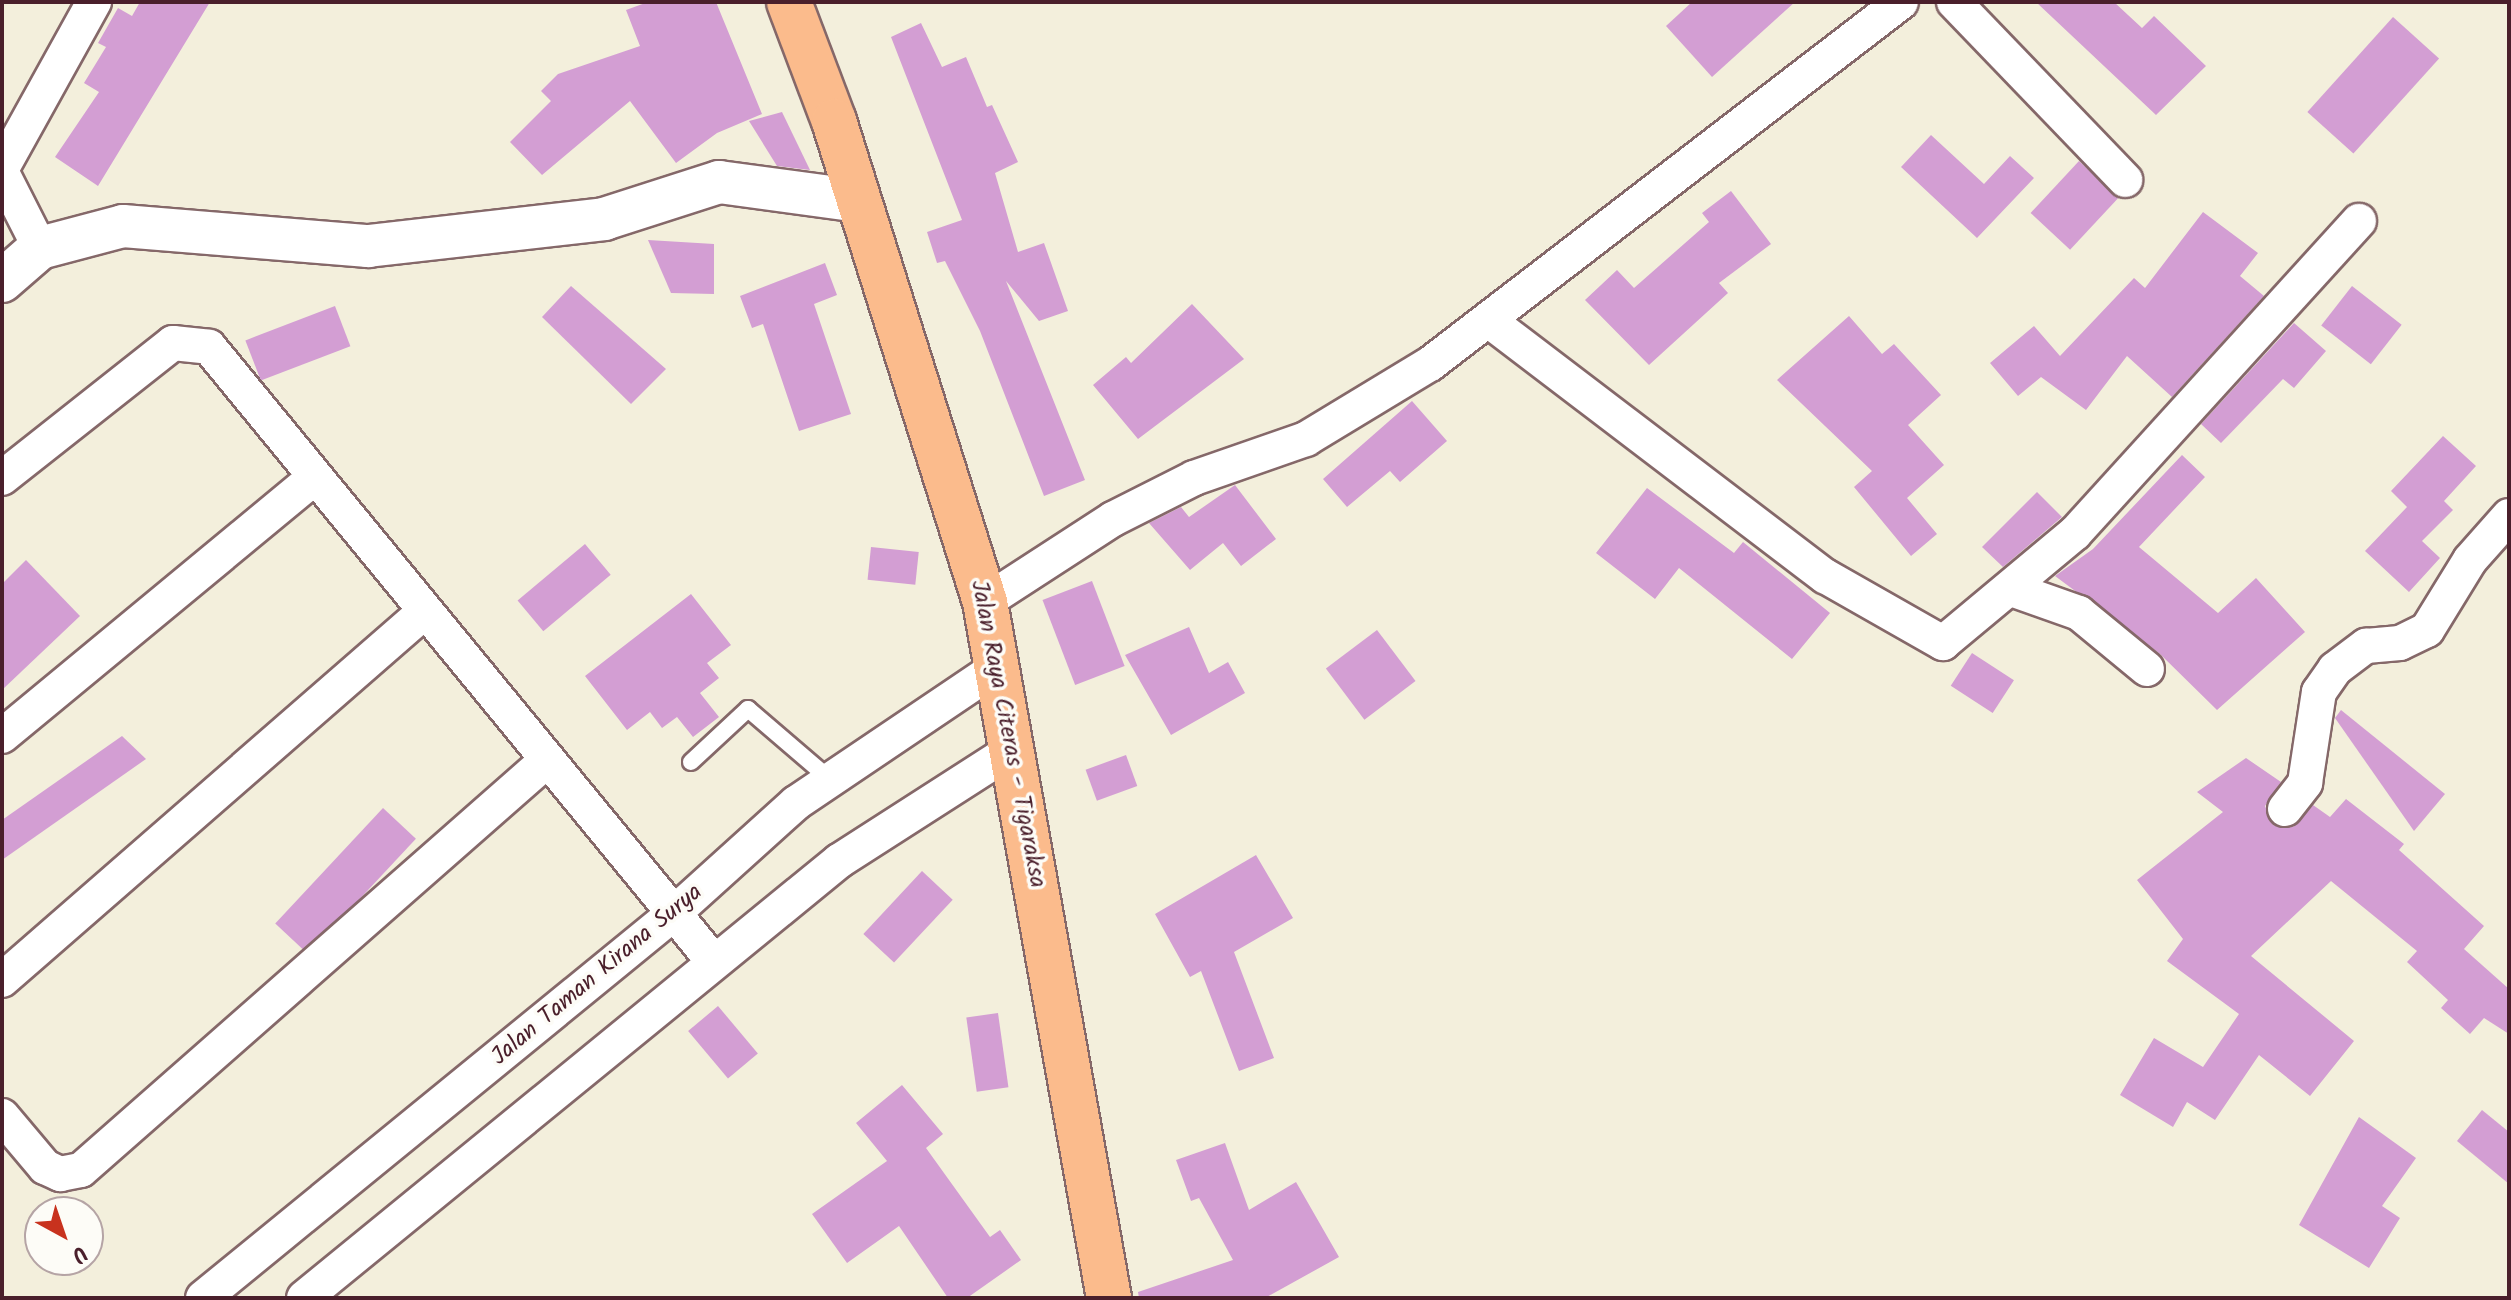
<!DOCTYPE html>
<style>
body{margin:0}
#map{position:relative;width:2511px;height:1300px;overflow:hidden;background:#f3efdc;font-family:Kalam,sans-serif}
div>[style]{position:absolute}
.building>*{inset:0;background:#d39ed3;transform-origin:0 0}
.roads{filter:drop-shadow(2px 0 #856869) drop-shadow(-2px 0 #856869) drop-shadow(0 2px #856869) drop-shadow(0 -2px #856869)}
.service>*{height:16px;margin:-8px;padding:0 8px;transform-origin:8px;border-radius:8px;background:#fff}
.minor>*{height:34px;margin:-17px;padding:0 17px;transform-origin:17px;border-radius:17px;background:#fff}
.tertiary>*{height:42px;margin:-21px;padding:0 21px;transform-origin:21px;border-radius:21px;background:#fff}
.primary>*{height:44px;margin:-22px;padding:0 22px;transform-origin:22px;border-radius:22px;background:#fbbb8c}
span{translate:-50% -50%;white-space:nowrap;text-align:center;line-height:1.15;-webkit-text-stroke:7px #fdfcf7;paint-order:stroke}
.street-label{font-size:24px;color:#4a1f2b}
.frame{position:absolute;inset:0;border:4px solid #4a1f2b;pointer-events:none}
.north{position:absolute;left:24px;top:1196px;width:80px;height:80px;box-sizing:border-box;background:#fdfcf7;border:2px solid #b5a4a5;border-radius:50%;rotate:140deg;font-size:22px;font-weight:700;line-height:32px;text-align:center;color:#4a1f2b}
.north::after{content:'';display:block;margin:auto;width:28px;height:36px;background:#c8321e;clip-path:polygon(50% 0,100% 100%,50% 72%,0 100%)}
</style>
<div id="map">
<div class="building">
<div style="clip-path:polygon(140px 2px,210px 2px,98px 186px,55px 157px,99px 92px,84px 83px,106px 47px,98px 43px,118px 8px,132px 16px)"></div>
<div style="clip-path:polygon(648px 2px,716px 2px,762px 114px,717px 133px,676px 163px,630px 101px,542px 175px,510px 142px,551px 101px,541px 91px,558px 74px,640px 46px,626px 10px)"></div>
<div style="clip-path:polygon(1692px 2px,1795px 2px,1712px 77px,1666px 26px)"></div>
<div style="clip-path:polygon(2036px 2px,2114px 2px,2142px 28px,2154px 16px,2206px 66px,2156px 115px)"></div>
<div style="left:2393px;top:17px;width:62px;height:128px;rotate:42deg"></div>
<div style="clip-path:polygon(921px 23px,942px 67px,966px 57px,987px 107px,992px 105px,1018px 162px,995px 173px,1018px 252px,1044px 243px,1068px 311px,1039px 321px,1006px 281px,1085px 480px,1044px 496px,980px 331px,945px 261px,937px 263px,927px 232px,962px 220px,891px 37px)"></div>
<div style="clip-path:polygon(782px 112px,810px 170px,777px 166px,749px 121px)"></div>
<div style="clip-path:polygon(1931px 135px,1984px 184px,2010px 156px,2034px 178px,1977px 238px,1901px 167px)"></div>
<div style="left:2079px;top:161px;width:54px;height:71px;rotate:43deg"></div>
<div style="clip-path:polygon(1731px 191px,1771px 244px,1719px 283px,1728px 293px,1649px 365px,1585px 300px,1617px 270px,1634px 288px,1709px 222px,1702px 213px)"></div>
<div style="clip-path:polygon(2203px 212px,2258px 253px,2240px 276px,2264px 296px,2172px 397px,2127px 356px,2086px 410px,2041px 377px,2018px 396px,1990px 363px,2034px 326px,2060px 356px,2134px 278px,2145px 288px)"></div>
<div style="clip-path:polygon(648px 240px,714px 244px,714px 294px,671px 293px)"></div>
<div style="clip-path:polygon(825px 263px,837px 295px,814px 304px,851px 414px,799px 431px,763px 324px,752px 328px,740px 296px)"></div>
<div style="clip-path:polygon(571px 286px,666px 369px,631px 404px,542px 317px)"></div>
<div style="left:2352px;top:286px;width:63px;height:50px;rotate:38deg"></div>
<div style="clip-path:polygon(1192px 304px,1244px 359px,1138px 439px,1093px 385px,1126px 357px,1131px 363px)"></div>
<div style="left:335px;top:306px;width:43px;height:96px;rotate:69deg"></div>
<div style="clip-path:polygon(1849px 316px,1882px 354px,1894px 344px,1941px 395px,1908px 425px,1944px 465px,1907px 498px,1937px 534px,1911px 556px,1854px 487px,1872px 471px,1777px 380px)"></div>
<div style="clip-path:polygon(2294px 323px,2326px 351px,2294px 388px,2283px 379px,2221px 443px,2201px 424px)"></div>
<div style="clip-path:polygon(1412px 401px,1447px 441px,1400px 482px,1390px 471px,1347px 507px,1323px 479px)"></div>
<div style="clip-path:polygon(2443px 436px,2476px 466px,2444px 501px,2453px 510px,2422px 541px,2440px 558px,2409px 592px,2365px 551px,2407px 507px,2391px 491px)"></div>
<div style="clip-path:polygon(2182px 455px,2205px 477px,2139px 547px,2218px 613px,2256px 578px,2305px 632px,2217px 710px,2160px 654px,2055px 576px,2093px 549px)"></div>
<div style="clip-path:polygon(1235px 485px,1276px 539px,1241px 566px,1223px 543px,1190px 570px,1149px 523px,1181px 507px,1189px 517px)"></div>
<div style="clip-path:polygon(1647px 488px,1734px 553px,1743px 542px,1830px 613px,1792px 659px,1679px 568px,1655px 599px,1596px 553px)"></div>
<div style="clip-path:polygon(2037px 492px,2062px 517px,2003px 567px,1982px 547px)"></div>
<div style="left:585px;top:544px;width:40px;height:88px;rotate:50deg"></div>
<div style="left:871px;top:547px;width:48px;height:33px;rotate:6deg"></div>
<div style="clip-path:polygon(26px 560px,80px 616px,2px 690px,2px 584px)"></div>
<div style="left:1092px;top:581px;width:91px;height:53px;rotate:69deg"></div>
<div style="clip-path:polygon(691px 594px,731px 645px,707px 663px,719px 678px,700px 693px,719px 717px,693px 737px,677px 717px,662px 728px,650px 712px,627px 730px,585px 676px)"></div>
<div style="clip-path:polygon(1189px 627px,1209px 673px,1228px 662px,1245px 693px,1171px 735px,1125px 655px)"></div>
<div style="left:1377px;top:630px;width:64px;height:64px;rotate:53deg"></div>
<div style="left:1972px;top:653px;width:50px;height:39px;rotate:33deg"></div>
<div style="clip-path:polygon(2341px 710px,2445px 794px,2414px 831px,2335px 718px)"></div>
<div style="clip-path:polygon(122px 736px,146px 759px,2px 860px,2px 820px)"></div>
<div style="left:1126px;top:755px;width:33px;height:43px;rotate:70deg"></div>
<div style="clip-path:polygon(2246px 758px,2281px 782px,2265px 806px,2273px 825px,2293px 827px,2313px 805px,2330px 817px,2346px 799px,2404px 844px,2399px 850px,2484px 926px,2464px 949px,2509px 989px,2509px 1034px,2484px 1018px,2470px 1034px,2441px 1008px,2448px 1000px,2407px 962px,2417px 951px,2331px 881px,2251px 956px,2354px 1041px,2310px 1096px,2259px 1055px,2215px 1120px,2187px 1102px,2173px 1127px,2120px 1095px,2154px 1038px,2203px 1067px,2239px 1014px,2167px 961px,2183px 939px,2137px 880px,2223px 812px,2197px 792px)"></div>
<div style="left:383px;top:808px;width:45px;height:158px;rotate:43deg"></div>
<div style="clip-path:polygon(1256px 855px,1293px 918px,1234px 952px,1274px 1058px,1239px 1071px,1201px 971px,1190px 977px,1155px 914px)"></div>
<div style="left:922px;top:871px;width:42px;height:86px;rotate:43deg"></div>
<div style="left:718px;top:1006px;width:62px;height:39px;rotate:50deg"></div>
<div style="left:998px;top:1013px;width:75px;height:32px;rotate:82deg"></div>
<div style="clip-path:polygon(902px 1085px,943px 1134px,926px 1148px,990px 1237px,1000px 1230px,1021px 1260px,967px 1298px,948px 1298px,899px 1226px,847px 1263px,812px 1214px,887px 1161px,856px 1123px)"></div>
<div style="clip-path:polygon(2482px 1110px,2509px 1132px,2509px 1184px,2457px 1141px)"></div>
<div style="clip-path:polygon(2359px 1117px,2416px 1158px,2382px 1206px,2400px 1218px,2369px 1268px,2299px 1225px)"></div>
<div style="clip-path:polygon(1225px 1143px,1249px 1210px,1296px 1182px,1339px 1257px,1265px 1298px,1139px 1298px,1138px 1292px,1233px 1260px,1199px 1198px,1191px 1201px,1176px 1160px)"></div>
</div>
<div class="roads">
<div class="service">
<div style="left:691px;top:762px;width:78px;rotate:-42.9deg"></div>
<div style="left:748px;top:709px;width:111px;rotate:40.6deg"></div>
</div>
<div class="minor">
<div style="left:1954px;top:2px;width:247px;rotate:46.1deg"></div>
<div style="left:2px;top:168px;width:190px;rotate:-61deg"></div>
<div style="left:2px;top:173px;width:84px;rotate:63.1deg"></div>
<div style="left:1491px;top:322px;width:420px;rotate:37.3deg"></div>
<div style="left:1825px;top:576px;width:136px;rotate:29.6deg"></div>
<div style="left:1943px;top:643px;width:172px;rotate:-39.8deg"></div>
<div style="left:2075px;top:533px;width:422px;rotate:-47.7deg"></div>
<div style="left:2px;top:478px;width:218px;rotate:-38.3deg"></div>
<div style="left:173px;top:343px;width:36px;rotate:6deg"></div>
<div style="left:209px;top:347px;width:796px;rotate:50.61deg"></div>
<div style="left:2014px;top:590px;width:69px;rotate:19.5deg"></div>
<div style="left:2079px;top:613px;width:88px;rotate:39.5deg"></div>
<div style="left:985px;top:602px;width:153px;rotate:-33deg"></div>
<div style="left:1113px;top:519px;width:91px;rotate:-26.8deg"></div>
<div style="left:1194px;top:478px;width:119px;rotate:-19.2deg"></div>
<div style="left:1306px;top:439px;width:145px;rotate:-31.2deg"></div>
<div style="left:1430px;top:364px;width:594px;rotate:-37.55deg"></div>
<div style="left:2px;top:736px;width:403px;rotate:-39.6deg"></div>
<div style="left:2285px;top:809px;width:33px;rotate:-52deg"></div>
<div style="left:2305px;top:783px;width:92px;rotate:-81.3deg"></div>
<div style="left:2319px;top:692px;width:28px;rotate:-55deg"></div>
<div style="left:2335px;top:669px;width:39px;rotate:-37deg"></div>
<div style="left:2366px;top:646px;width:34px;rotate:-5deg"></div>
<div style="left:2400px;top:643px;width:30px;rotate:-26deg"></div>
<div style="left:2427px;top:630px;width:82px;rotate:-58.4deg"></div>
<div style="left:2470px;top:560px;width:59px;rotate:-48.4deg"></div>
<div style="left:2px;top:980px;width:560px;rotate:-41.09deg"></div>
<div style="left:2px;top:1116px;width:67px;rotate:49.9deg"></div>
<div style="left:45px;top:1167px;width:17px;rotate:25deg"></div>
<div style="left:60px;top:1174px;width:21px;rotate:-11deg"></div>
<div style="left:81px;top:1170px;width:618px;rotate:-41.33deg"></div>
<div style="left:203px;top:1298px;width:606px;rotate:-39.24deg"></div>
<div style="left:672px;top:915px;width:167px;rotate:-42.1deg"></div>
<div style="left:796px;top:803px;width:245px;rotate:-34deg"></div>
<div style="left:304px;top:1298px;width:691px;rotate:-39.24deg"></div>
<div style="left:839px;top:861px;width:209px;rotate:-32.7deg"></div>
</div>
<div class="tertiary">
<div style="left:2px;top:281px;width:50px;rotate:-41deg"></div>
<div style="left:40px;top:248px;width:86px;rotate:-14.8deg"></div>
<div style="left:123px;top:226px;width:246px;rotate:4.7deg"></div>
<div style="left:368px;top:246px;width:238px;rotate:-6.5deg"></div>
<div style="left:604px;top:219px;width:121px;rotate:-17.8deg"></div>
<div style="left:719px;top:182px;width:141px;rotate:7.7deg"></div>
</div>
<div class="primary">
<div style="left:789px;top:2px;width:127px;rotate:69.3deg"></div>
<div style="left:834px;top:121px;width:504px;rotate:72.57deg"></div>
<div style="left:985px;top:602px;width:707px;rotate:79.9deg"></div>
</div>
</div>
<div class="street-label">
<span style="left:1008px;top:734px;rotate:79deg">Jalan Raya Citeras - Tigaraksa</span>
<span style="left:597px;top:975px;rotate:-40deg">Jalan Taman Kirana Surya</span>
</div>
<div class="frame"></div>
<div class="north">U</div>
</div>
